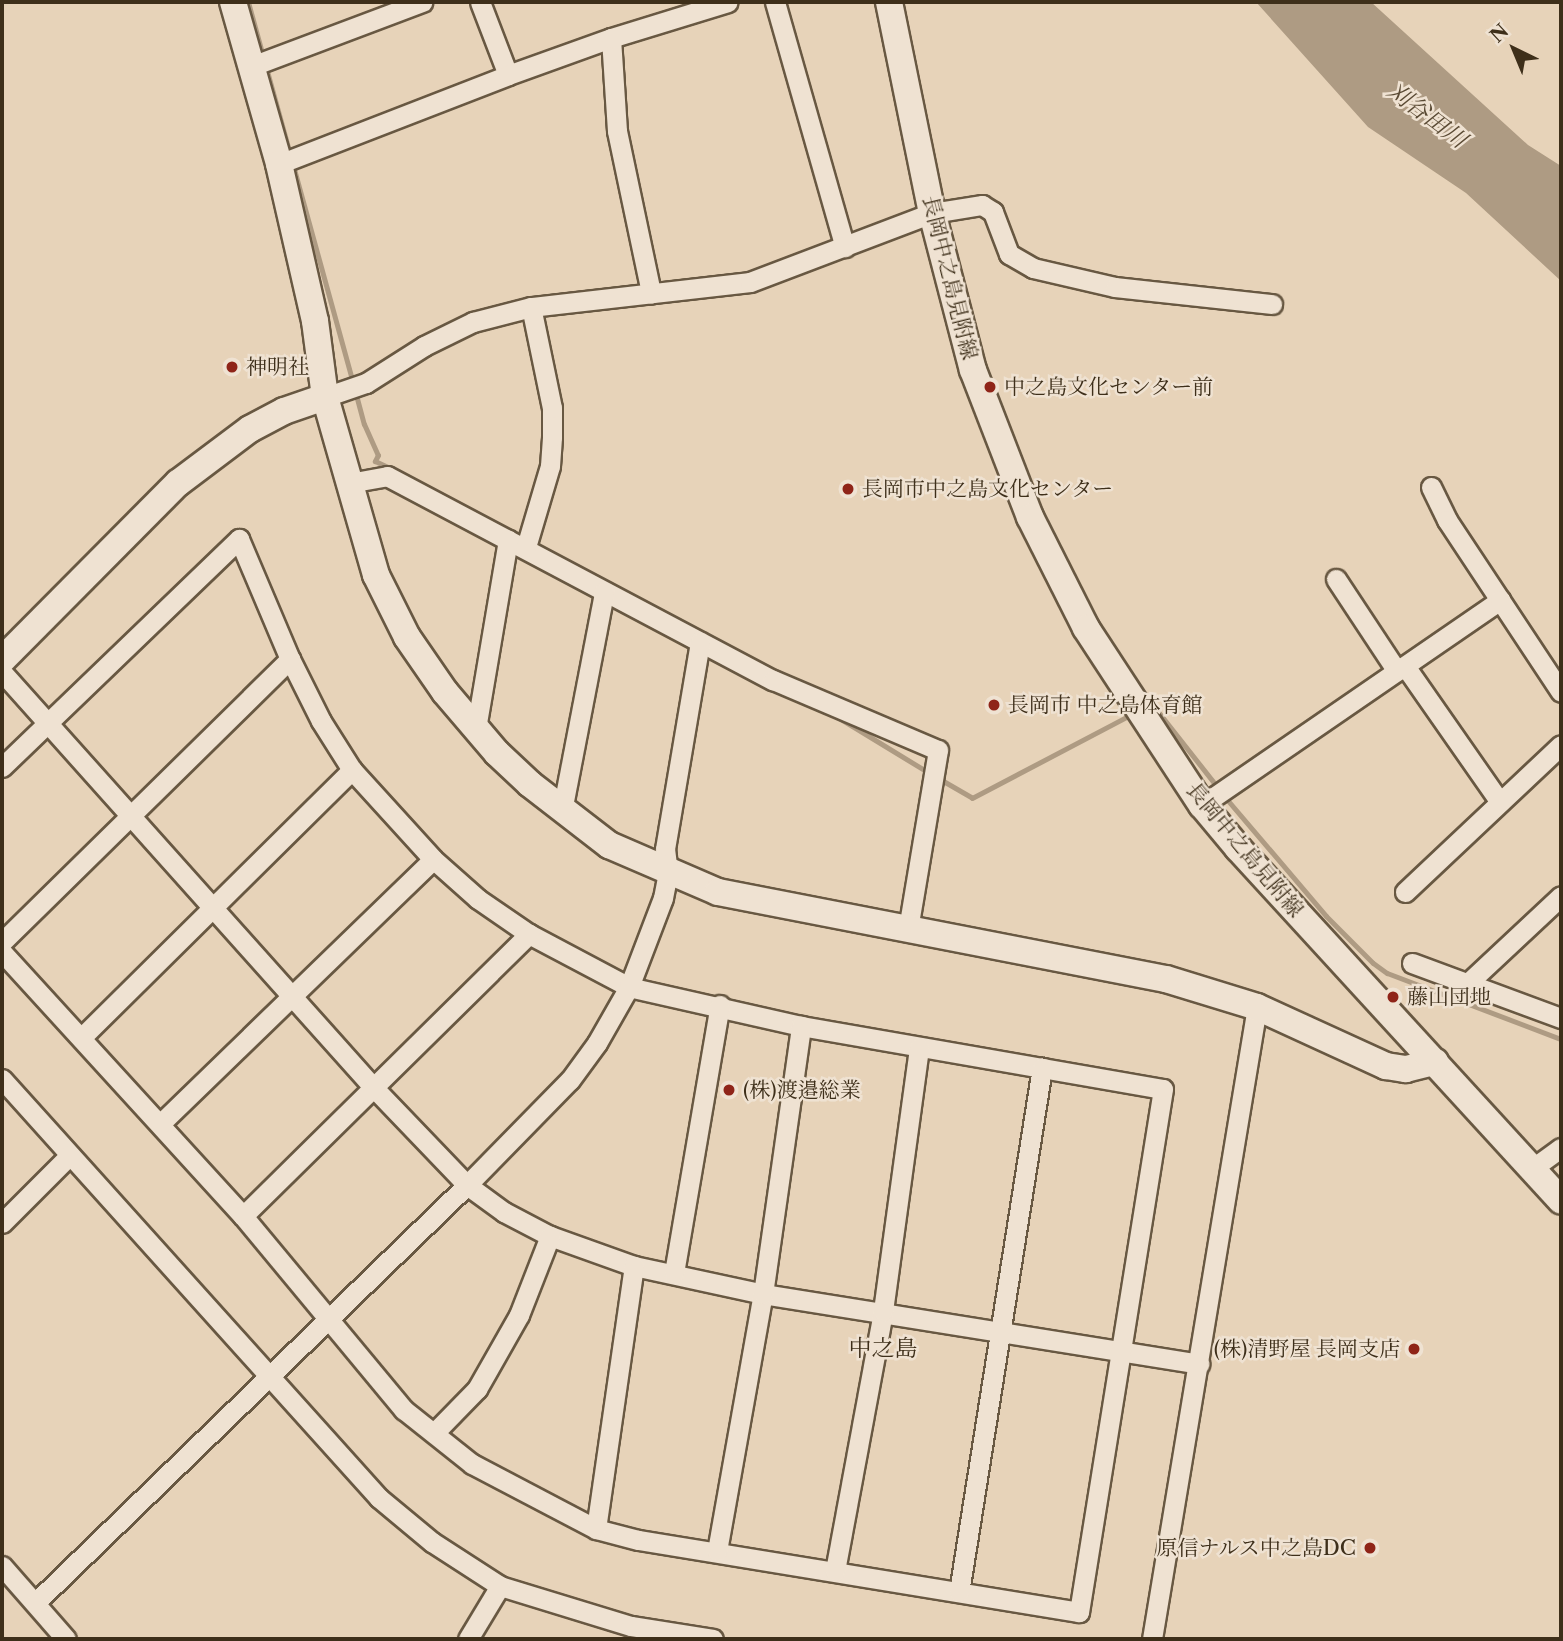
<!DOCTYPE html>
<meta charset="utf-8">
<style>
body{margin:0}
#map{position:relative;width:1563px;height:1641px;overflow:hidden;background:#e7d3b9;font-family:"Libre Caslon Text","Noto Serif JP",serif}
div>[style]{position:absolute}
.water>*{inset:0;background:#ae9b83}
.stream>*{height:5px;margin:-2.5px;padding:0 2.5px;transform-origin:2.5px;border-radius:2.5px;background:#ae9b83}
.roads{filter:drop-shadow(2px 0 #685842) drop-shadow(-2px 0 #685842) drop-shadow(0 2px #685842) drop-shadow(0 -2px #685842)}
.street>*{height:19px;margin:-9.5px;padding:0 9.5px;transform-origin:9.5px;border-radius:9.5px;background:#efe2d2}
.secondary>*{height:26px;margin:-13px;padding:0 13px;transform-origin:13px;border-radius:13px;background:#efe2d2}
.dots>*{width:19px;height:19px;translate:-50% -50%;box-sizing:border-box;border:4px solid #efe2d2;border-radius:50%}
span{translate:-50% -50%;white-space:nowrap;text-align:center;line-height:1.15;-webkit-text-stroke:5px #efe2d2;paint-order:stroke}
.street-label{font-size:21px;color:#3e2f1a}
.poi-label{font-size:21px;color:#3e2f1a}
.left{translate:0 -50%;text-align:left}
.right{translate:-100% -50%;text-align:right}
.water-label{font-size:23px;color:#5a4a34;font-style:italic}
.neighbourhood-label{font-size:23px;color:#3e2f1a}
.frame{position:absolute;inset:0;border:4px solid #3e2f1a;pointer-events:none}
.north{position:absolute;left:1479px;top:14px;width:70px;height:70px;-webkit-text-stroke:5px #efe2d2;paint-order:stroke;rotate:317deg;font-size:19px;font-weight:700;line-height:28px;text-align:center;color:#3e2f1a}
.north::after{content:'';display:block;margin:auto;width:24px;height:32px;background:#3e2f1a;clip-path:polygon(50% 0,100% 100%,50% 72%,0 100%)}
</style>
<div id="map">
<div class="water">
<div style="clip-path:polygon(1256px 2px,1371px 2px,1528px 145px,1561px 166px,1561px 281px,1466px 193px,1368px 127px)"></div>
</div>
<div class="stream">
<div style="left:248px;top:2px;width:394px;rotate:74.6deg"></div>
<div style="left:355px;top:391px;width:34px;rotate:75deg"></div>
<div style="left:364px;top:424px;width:34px;rotate:66deg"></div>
<div style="left:378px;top:455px;width:7px;rotate:117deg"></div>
<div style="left:375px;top:461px;width:17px;rotate:25deg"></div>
<div style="left:1147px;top:706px;width:5px;rotate:-22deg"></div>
<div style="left:1152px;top:704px;width:107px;rotate:51.8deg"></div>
<div style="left:839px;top:718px;width:105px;rotate:31.4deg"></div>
<div style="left:938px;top:778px;width:39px;rotate:30deg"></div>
<div style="left:972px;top:798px;width:181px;rotate:-27.7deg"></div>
<div style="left:1224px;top:796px;width:157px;rotate:49.6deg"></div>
<div style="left:1326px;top:916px;width:66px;rotate:45deg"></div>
<div style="left:1373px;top:963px;width:17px;rotate:36deg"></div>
<div style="left:1387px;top:973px;width:186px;rotate:20.8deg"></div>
</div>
<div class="roads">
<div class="street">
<div style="left:480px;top:2px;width:78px;rotate:69deg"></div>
<div style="left:775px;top:2px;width:255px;rotate:74.1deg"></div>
<div style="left:611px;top:38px;width:93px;rotate:86.3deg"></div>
<div style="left:617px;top:131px;width:166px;rotate:78.1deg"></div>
<div style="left:252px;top:66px;width:182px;rotate:-20.6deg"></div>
<div style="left:279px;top:164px;width:246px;rotate:-21.2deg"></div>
<div style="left:508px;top:75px;width:109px;rotate:-19.8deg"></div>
<div style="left:611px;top:38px;width:122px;rotate:-17.1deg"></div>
<div style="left:325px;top:397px;width:43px;rotate:-18.9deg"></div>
<div style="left:366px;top:383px;width:69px;rotate:-32.5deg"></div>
<div style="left:424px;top:346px;width:55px;rotate:-26.1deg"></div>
<div style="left:473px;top:322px;width:60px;rotate:-14.5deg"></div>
<div style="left:531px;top:307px;width:220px;rotate:-6.5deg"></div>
<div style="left:750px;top:282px;width:195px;rotate:-20.8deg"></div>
<div style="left:932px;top:213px;width:51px;rotate:-9.1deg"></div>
<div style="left:982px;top:205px;width:13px;rotate:32deg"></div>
<div style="left:993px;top:212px;width:45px;rotate:69.1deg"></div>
<div style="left:1009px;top:254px;width:28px;rotate:30deg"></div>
<div style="left:1033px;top:268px;width:84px;rotate:13deg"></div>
<div style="left:1115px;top:287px;width:158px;rotate:6.2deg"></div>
<div style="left:349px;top:483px;width:39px;rotate:-10deg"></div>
<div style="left:387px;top:476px;width:437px;rotate:27.9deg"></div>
<div style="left:773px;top:680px;width:179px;rotate:23deg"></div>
<div style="left:938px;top:750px;width:181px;rotate:99.5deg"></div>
<div style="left:1431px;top:487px;width:37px;rotate:64deg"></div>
<div style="left:1447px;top:520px;width:96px;rotate:56.5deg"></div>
<div style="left:526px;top:547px;width:84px;rotate:-73.5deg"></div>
<div style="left:550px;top:466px;width:29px;rotate:-86deg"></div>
<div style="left:552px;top:437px;width:29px;rotate:-90deg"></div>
<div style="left:552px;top:408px;width:103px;rotate:-101.7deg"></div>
<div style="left:1336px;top:579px;width:110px;rotate:56.5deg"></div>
<div style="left:1405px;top:666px;width:166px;rotate:55.1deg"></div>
<div style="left:2px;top:672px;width:558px;rotate:48.2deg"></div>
<div style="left:374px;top:1088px;width:134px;rotate:46.2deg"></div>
<div style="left:467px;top:1185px;width:46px;rotate:36.1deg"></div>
<div style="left:504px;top:1212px;width:52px;rotate:27.6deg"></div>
<div style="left:550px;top:1236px;width:89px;rotate:19.7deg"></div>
<div style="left:634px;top:1266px;width:132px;rotate:12.2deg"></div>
<div style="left:763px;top:1294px;width:442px;rotate:9.1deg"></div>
<div style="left:476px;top:729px;width:192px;rotate:-80.4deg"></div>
<div style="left:2px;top:767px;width:329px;rotate:-43.9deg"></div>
<div style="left:239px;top:539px;width:130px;rotate:67deg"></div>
<div style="left:290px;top:659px;width:69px;rotate:63.4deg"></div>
<div style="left:321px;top:721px;width:58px;rotate:57.7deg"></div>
<div style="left:352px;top:770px;width:120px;rotate:47.7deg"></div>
<div style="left:433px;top:859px;width:60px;rotate:41.6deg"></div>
<div style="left:478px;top:899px;width:62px;rotate:34.5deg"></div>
<div style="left:529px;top:934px;width:113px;rotate:27.9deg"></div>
<div style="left:629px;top:987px;width:176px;rotate:12.8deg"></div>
<div style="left:801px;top:1026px;width:367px;rotate:9.9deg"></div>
<div style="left:1163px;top:1089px;width:530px;rotate:99.12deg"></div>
<div style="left:1079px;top:1612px;width:447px;rotate:-170.7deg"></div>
<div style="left:638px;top:1540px;width:43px;rotate:-165.3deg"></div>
<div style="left:596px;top:1529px;width:140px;rotate:-152.3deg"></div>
<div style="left:472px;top:1464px;width:87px;rotate:-141.5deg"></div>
<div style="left:404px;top:1410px;width:252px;rotate:-129.7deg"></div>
<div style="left:243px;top:1216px;width:357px;rotate:-132.4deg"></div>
<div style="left:1202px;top:805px;width:362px;rotate:-34.5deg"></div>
<div style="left:1500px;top:600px;width:110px;rotate:56.5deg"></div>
<div style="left:562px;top:811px;width:223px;rotate:-79.1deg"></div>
<div style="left:1405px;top:892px;width:214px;rotate:-43.3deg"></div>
<div style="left:2px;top:942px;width:404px;rotate:-44.5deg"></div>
<div style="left:1412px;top:963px;width:159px;rotate:20.3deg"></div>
<div style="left:1468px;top:983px;width:127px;rotate:-43.1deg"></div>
<div style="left:82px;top:1037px;width:380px;rotate:-44.7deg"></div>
<div style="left:2px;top:1079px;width:564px;rotate:48.02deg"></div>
<div style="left:379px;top:1498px;width:69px;rotate:39.7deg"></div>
<div style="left:432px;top:1542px;width:81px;rotate:32.9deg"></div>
<div style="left:500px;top:1586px;width:137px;rotate:17deg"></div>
<div style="left:631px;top:1626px;width:83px;rotate:9deg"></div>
<div style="left:160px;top:1124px;width:380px;rotate:-44.1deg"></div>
<div style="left:1533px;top:1168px;width:34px;rotate:-36deg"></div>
<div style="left:243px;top:1216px;width:402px;rotate:-44.6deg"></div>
<div style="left:2px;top:1223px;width:96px;rotate:-45deg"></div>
<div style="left:674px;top:1273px;width:272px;rotate:-80.3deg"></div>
<div style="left:434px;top:1433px;width:62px;rotate:-45.7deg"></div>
<div style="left:477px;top:1389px;width:85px;rotate:-60.4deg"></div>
<div style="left:519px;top:1315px;width:85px;rotate:-68.6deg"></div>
<div style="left:596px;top:1529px;width:266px;rotate:-81.8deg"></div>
<div style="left:717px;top:1551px;width:261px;rotate:-79.9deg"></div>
<div style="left:763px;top:1294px;width:271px;rotate:-81.9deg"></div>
<div style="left:2px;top:1566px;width:97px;rotate:48.8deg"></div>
<div style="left:835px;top:1571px;width:264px;rotate:-79.5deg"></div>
<div style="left:883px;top:1311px;width:266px;rotate:-82.2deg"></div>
<div style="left:959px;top:1592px;width:531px;rotate:-81deg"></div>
<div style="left:35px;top:1603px;width:601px;rotate:-44.06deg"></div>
<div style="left:467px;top:1185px;width:147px;rotate:-45.6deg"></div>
<div style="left:570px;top:1080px;width:46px;rotate:-53.9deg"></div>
<div style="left:597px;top:1043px;width:64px;rotate:-60.3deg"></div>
<div style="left:629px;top:987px;width:95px;rotate:-69.1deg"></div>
<div style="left:663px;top:898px;width:25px;rotate:-79deg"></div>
<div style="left:668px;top:873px;width:24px;rotate:-97deg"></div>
<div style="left:665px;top:849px;width:210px;rotate:-80.4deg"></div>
<div style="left:468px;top:1639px;width:62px;rotate:-58.9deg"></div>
<div style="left:1152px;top:1639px;width:641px;rotate:-80.57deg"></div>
</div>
<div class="secondary">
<div style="left:233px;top:2px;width:168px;rotate:74.1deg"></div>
<div style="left:279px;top:164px;width:161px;rotate:77.1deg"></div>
<div style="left:315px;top:321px;width:77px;rotate:82.5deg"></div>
<div style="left:325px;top:397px;width:185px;rotate:74deg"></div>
<div style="left:376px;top:575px;width:69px;rotate:63.4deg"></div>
<div style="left:407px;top:637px;width:67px;rotate:55.4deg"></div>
<div style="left:445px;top:692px;width:80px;rotate:49.6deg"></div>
<div style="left:497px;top:753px;width:45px;rotate:43.2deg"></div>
<div style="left:530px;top:784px;width:100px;rotate:37.7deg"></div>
<div style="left:609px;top:845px;width:119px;rotate:23.3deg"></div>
<div style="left:718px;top:892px;width:456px;rotate:11deg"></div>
<div style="left:1166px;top:979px;width:95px;rotate:17.1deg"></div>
<div style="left:1257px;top:1007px;width:142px;rotate:24.6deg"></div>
<div style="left:1386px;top:1066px;width:20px;rotate:9deg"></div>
<div style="left:1406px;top:1069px;width:30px;rotate:-14deg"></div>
<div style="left:889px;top:2px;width:215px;rotate:78.5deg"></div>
<div style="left:932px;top:213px;width:162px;rotate:75.4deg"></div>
<div style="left:973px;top:370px;width:158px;rotate:68.8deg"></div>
<div style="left:1030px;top:517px;width:124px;rotate:63.2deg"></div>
<div style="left:1086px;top:628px;width:212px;rotate:56.8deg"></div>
<div style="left:1202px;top:805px;width:56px;rotate:50.1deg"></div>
<div style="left:1238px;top:848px;width:478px;rotate:47.5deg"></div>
<div style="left:2px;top:660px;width:250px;rotate:-45.2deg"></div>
<div style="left:178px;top:483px;width:90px;rotate:-36.9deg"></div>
<div style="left:250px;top:429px;width:38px;rotate:-28deg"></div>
<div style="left:284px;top:411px;width:43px;rotate:-18.9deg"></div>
</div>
</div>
<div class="dots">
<div style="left:232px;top:367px;background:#8f2418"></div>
<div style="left:990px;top:387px;background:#8f2418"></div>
<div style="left:848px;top:489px;background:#8f2418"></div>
<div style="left:994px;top:705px;background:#8f2418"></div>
<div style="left:1393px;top:997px;background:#8f2418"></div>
<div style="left:729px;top:1090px;background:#8f2418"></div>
<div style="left:1414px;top:1349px;background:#8f2418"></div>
<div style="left:1370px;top:1548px;background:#8f2418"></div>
</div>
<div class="street-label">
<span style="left:950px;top:278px;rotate:76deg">長岡中之島見附線</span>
<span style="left:1245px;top:850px;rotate:50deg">長岡中之島見附線</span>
</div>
<div class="poi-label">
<span class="left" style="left:246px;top:367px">神明社</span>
<span class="left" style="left:1004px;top:387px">中之島文化センター前</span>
<span class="left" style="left:862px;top:489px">長岡市中之島文化センター</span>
<span class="left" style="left:1008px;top:705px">長岡市 中之島体育館</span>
<span class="left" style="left:1407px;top:997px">藤山団地</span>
<span class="left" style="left:743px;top:1090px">(株)渡邉総業</span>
<span class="right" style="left:1400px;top:1349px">(株)清野屋 長岡支店</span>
<span class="right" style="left:1356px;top:1548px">原信ナルス中之島DC</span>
</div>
<div class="water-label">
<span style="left:1427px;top:115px;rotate:37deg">刈谷田川</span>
</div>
<div class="neighbourhood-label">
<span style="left:883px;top:1348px">中之島</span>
</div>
<div class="frame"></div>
<div class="north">N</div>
</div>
